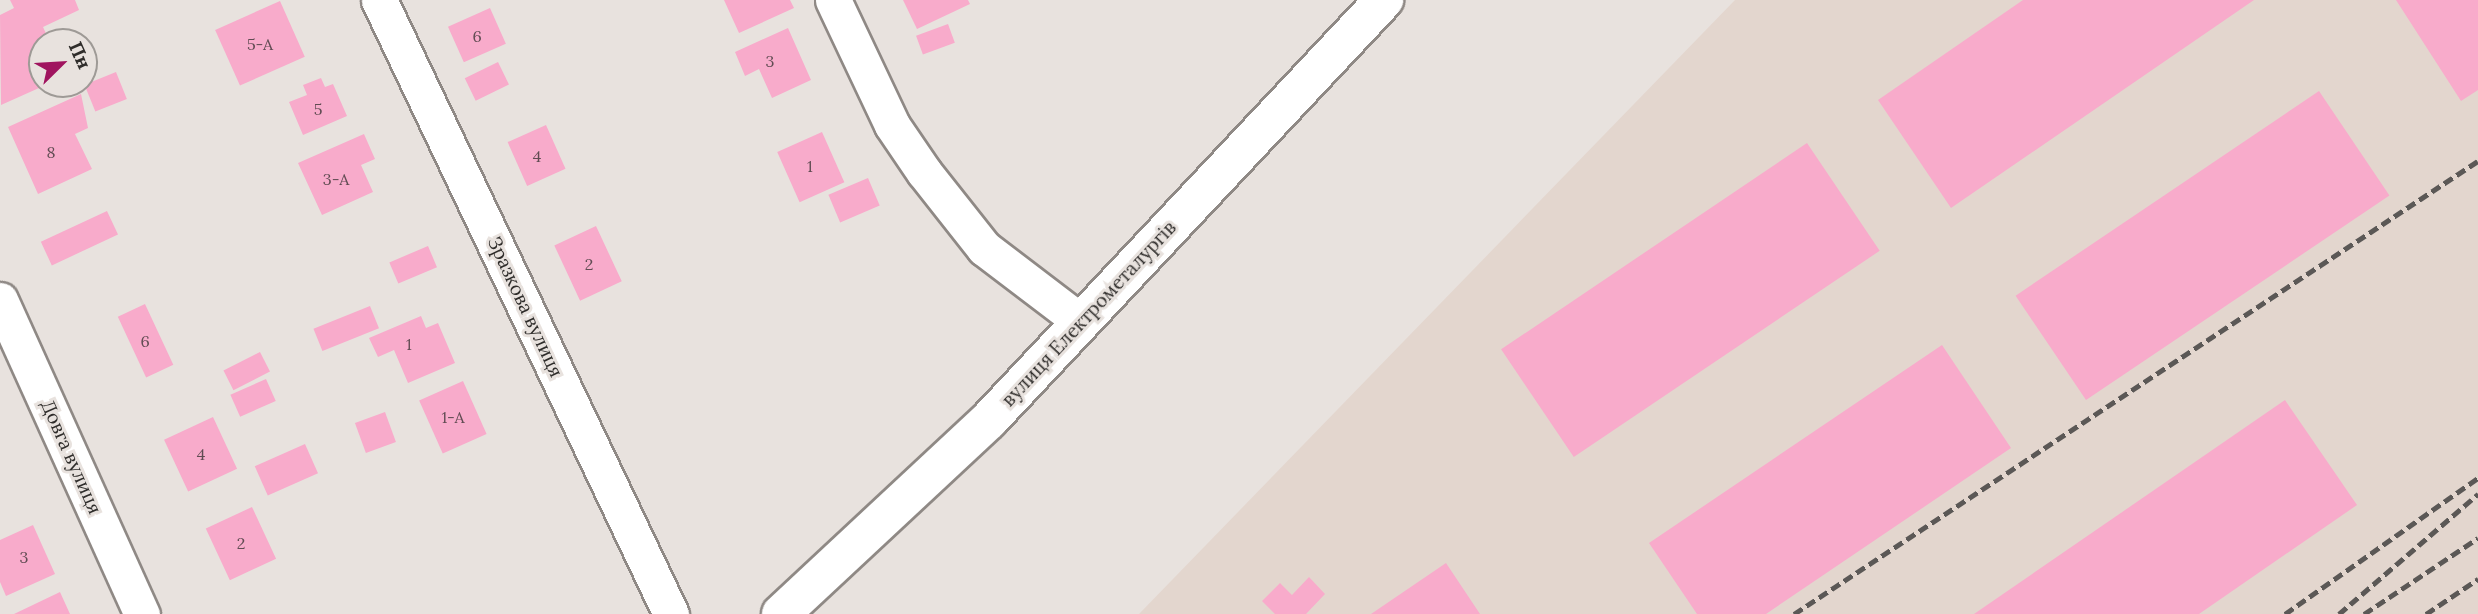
<!DOCTYPE html>
<meta charset="utf-8">
<style>
body{margin:0}
#map{position:relative;width:2478px;height:614px;overflow:hidden;background:#e8e2de;font-family:Lora,serif}
div>[style]{position:absolute}
.built>*{inset:0;background:#e3d6ce}
.building>*{inset:0;background:#f8abcb;transform-origin:0 0}
.roads{filter:drop-shadow(2px 0 #8f8985) drop-shadow(-2px 0 #8f8985) drop-shadow(0 2px #8f8985) drop-shadow(0 -2px #8f8985)}
.street>*{height:35px;margin:-17.5px;padding:0 17.5px;transform-origin:17.5px;border-radius:17.5px;background:#fff}
.secondary>*{height:38px;margin:-19px;padding:0 19px;transform-origin:19px;border-radius:19px;background:#fff}
.rail>*{height:5px;margin-top:-2.5px;transform-origin:0;background:repeating-linear-gradient(90deg,#5b5856 0 10px,transparent 0 15px)}
span{translate:-50% -50%;white-space:nowrap;text-align:center;line-height:1.15;-webkit-text-stroke:6px #e8e2de;paint-order:stroke}
.number-label{font-size:16px;color:#614c53}
.number-label span{-webkit-text-stroke-width:0}
.street-label{font-size:19px;color:#2f2d2b}
.north{position:absolute;left:28px;top:28px;width:70px;height:70px;box-sizing:border-box;background:#e8e2de;border:2px solid #9e9a96;border-radius:50%;rotate:66deg;font-size:19px;font-weight:700;line-height:28px;text-align:center;color:#2f2d2b}
.north::after{content:'';display:block;margin:auto;width:24px;height:32px;background:#a0145f;clip-path:polygon(50% 0,100% 100%,50% 72%,0 100%)}
</style>
<div id="map">
<div class="built">
<div style="clip-path:polygon(1735px 0,2478px 0,2478px 614px,1139px 614px)"></div>
</div>
<div class="building">
<div style="clip-path:polygon(10px 0,75px 0,79px 10px,43px 27px,50px 42px,42px 42px,42px 84px,48px 84px,1px 105px,0 15px,14px 8px)"></div>
<div style="clip-path:polygon(724px 0,790px 0,794px 8px,739px 33px)"></div>
<div style="clip-path:polygon(903px 0,968px 0,970px 4px,917px 29px)"></div>
<div style="clip-path:polygon(2023px 0,2254px 0,1951px 208px,1878px 100px)"></div>
<div style="clip-path:polygon(2396px 0,2478px 0,2478px 90px,2461px 101px)"></div>
<div style="left:280px;top:1px;width:61px;height:71px;rotate:66deg"></div>
<div style="left:490px;top:8px;width:39px;height:46px;rotate:66deg"></div>
<div style="left:948px;top:24px;width:20px;height:34px;rotate:70deg"></div>
<div style="clip-path:polygon(788px 28px,811px 80px,772px 98px,759px 69px,745px 76px,735px 52px)"></div>
<div style="left:498px;top:62px;width:25px;height:37px;rotate:64deg"></div>
<div style="left:116px;top:72px;width:29px;height:34px;rotate:68deg"></div>
<div style="clip-path:polygon(321px 78px,325px 87px,333px 84px,347px 116px,303px 135px,289px 102px,307px 95px,303px 85px)"></div>
<div style="left:2319px;top:91px;width:126px;height:366px;rotate:56deg"></div>
<div style="clip-path:polygon(81px 94px,88px 128px,75px 134px,92px 169px,38px 194px,8px 127px)"></div>
<div style="left:546px;top:125px;width:48px;height:42px;rotate:66deg"></div>
<div style="left:822px;top:132px;width:55px;height:49px;rotate:66deg"></div>
<div style="clip-path:polygon(364px 134px,375px 159px,361px 165px,373px 192px,322px 215px,298px 163px)"></div>
<div style="left:1807px;top:143px;width:130px;height:369px;rotate:56deg"></div>
<div style="left:868px;top:178px;width:30px;height:43px;rotate:67deg"></div>
<div style="left:107px;top:211px;width:26px;height:73px;rotate:65deg"></div>
<div style="left:596px;top:226px;width:61px;height:46px;rotate:65deg"></div>
<div style="left:428px;top:246px;width:23px;height:42px;rotate:67deg"></div>
<div style="left:145px;top:304px;width:67px;height:30px;rotate:65deg"></div>
<div style="left:370px;top:306px;width:24px;height:61px;rotate:68deg"></div>
<div style="clip-path:polygon(421px 316px,426px 328px,438px 323px,455px 363px,408px 383px,394px 350px,378px 357px,369px 338px)"></div>
<div style="clip-path:polygon(1942px 345px,2011px 448px,1766px 614px,1697px 614px,1649px 543px)"></div>
<div style="left:260px;top:352px;width:22px;height:41px;rotate:63deg"></div>
<div style="left:266px;top:379px;width:24px;height:39px;rotate:66deg"></div>
<div style="left:463px;top:381px;width:58px;height:48px;rotate:66deg"></div>
<div style="clip-path:polygon(2285px 400px,2357px 505px,2199px 614px,1974px 614px)"></div>
<div style="left:385px;top:412px;width:32px;height:32px;rotate:70deg"></div>
<div style="left:213px;top:417px;width:57px;height:54px;rotate:65deg"></div>
<div style="left:305px;top:444px;width:32px;height:55px;rotate:66deg"></div>
<div style="left:252px;top:507px;width:57px;height:51px;rotate:65deg"></div>
<div style="clip-path:polygon(33px 525px,55px 574px,6px 596px,0 582px,0 540px)"></div>
<div style="clip-path:polygon(1446px 563px,1480px 614px,1371px 614px)"></div>
<div style="clip-path:polygon(1309px 577px,1325px 594px,1306px 614px,1275px 614px,1262px 601px,1280px 583px,1292px 595px)"></div>
<div style="clip-path:polygon(60px 592px,70px 614px,14px 614px)"></div>
</div>
<div class="roads">
<div class="street">
<div style="left:379px;top:0;width:680px;rotate:64.57deg"></div>
<div style="left:833px;top:0;width:138px;rotate:64.7deg"></div>
<div style="left:892px;top:125px;width:57px;rotate:55.8deg"></div>
<div style="left:924px;top:172px;width:97px;rotate:51.7deg"></div>
<div style="left:984px;top:248px;width:122px;rotate:37.3deg"></div>
<div style="left:0;top:300px;width:345px;rotate:65.7deg"></div>
</div>
<div class="secondary">
<div style="left:781px;top:614px;width:284px;rotate:-43deg"></div>
<div style="left:989px;top:420px;width:577px;rotate:-46.76deg"></div>
</div>
</div>
<div class="rail">
<div style="left:1794px;top:614px;width:820px;rotate:-33.52deg"></div>
<div style="left:2285px;top:614px;width:236px;rotate:-35.2deg"></div>
<div style="left:2339px;top:614px;width:184px;rotate:-40.8deg"></div>
<div style="left:2364px;top:614px;width:137px;rotate:-33.7deg"></div>
<div style="left:2426px;top:614px;width:63px;rotate:-33.9deg"></div>
</div>
<div class="number-label">
<span style="left:477px;top:36px">6</span>
<span style="left:260px;top:44px">5-А</span>
<span style="left:770px;top:61px">3</span>
<span style="left:318px;top:109px">5</span>
<span style="left:51px;top:152px">8</span>
<span style="left:537px;top:156px">4</span>
<span style="left:810px;top:166px">1</span>
<span style="left:336px;top:179px">3-А</span>
<span style="left:589px;top:264px">2</span>
<span style="left:145px;top:341px">6</span>
<span style="left:409px;top:344px">1</span>
<span style="left:453px;top:417px">1-А</span>
<span style="left:201px;top:454px">4</span>
<span style="left:241px;top:543px">2</span>
<span style="left:24px;top:557px">3</span>
</div>
<div class="street-label">
<span style="left:525px;top:307px;rotate:65deg">Зразкова вулиця</span>
<span style="left:1089px;top:314px;rotate:-47deg">вулиця Електрометалургів</span>
<span style="left:71px;top:457px;rotate:66deg">Довга вулиця</span>
</div>
<div class="north">Пн</div>
</div>
